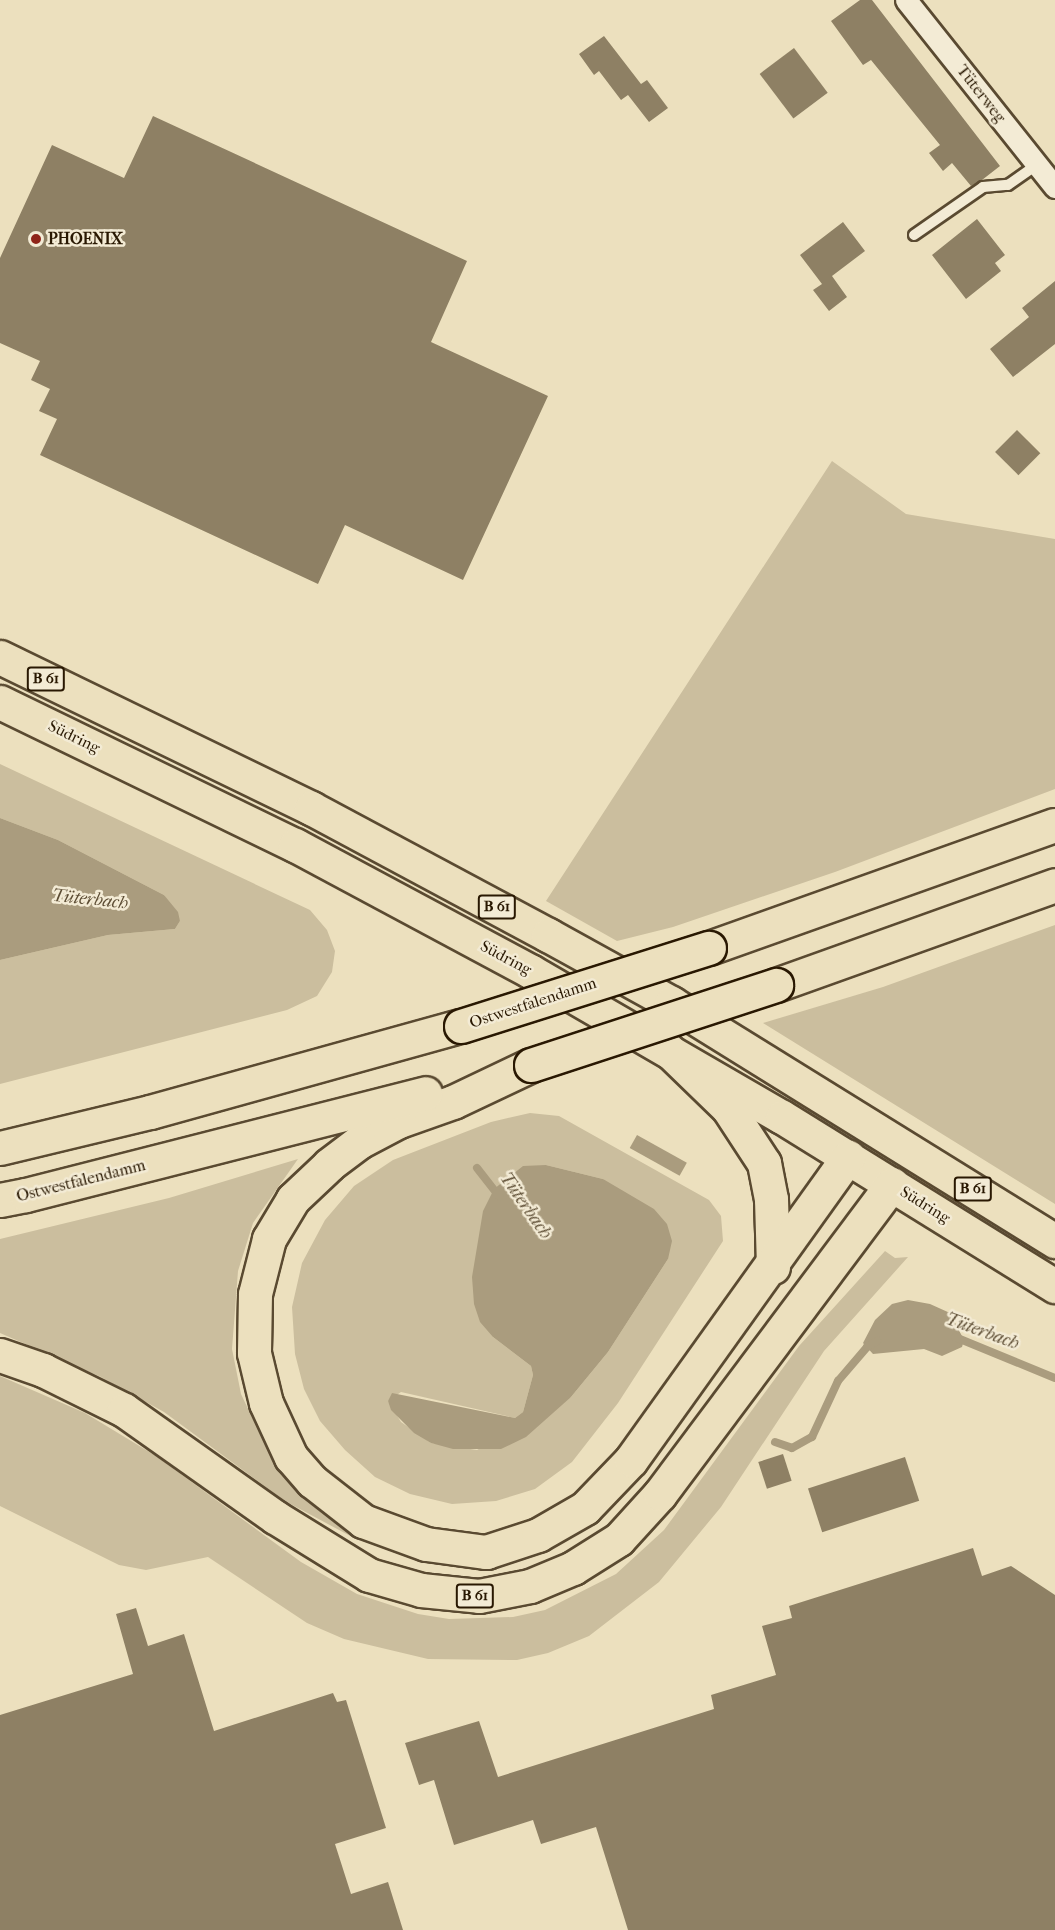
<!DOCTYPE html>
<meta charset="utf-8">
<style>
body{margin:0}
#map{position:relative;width:1055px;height:1930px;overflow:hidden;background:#ece0be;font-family:"IM FELL French Canon",serif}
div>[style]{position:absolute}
.green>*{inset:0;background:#cbbe9e}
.water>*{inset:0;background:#aa9c7e;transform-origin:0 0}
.stream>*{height:8px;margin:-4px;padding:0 4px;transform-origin:4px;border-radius:4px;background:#aa9c7e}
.building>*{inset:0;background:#8e8064;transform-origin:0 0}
.roads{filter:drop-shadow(2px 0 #5a4a31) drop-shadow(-2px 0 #5a4a31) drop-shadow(0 2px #5a4a31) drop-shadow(0 -2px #5a4a31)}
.service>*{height:10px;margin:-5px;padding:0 5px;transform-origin:5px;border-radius:5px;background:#f3ebd5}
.minor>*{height:21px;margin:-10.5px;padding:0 10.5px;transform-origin:10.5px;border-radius:10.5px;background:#f3ebd5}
.primary>*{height:33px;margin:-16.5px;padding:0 16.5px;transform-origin:16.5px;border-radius:16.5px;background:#ece0be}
.trunk>*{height:33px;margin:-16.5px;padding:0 16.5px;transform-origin:16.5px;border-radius:16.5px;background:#ece0be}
.motorway>*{height:33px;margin:-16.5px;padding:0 16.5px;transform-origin:16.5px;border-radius:16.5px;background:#ece0be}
.bridges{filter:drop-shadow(2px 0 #291802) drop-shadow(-2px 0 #291802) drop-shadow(0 2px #291802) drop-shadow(0 -2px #291802)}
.trunk-bridge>*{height:33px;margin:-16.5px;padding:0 16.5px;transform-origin:16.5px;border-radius:16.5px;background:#ece0be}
.motorway-bridge>*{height:33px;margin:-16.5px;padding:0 16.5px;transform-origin:16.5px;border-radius:16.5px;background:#ece0be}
.dots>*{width:16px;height:16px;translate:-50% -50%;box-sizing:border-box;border:3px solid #f3ebd5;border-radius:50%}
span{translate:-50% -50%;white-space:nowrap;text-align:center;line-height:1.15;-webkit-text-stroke:5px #f3ebd5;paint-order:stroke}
.shield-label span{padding:2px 4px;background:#f3ebd5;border:2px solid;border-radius:4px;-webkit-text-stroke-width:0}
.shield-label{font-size:15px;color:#291802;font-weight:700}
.street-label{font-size:16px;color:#291802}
.poi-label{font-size:16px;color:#291802;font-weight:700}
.left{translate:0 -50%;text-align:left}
.water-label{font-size:18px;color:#5d4d34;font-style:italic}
</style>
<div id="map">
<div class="green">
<div style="clip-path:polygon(832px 461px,906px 514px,1055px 539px,1055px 789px,835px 872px,673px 927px,617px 941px,546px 901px)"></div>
<div style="clip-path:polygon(0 764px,310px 910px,327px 930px,335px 951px,332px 972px,317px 996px,287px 1010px,0 1084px,0 960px,108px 935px,175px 929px,180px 921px,164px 895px,58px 840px,0 818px)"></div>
<div style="clip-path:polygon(1055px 925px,1055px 1204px,763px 1023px,883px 987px)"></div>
<div style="clip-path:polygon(evenodd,530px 1113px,559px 1116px,709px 1200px,721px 1216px,723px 1241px,618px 1403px,572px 1462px,535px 1489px,496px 1501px,452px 1504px,410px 1494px,375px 1477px,345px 1450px,320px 1421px,304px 1389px,295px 1354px,292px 1307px,302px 1263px,325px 1220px,354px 1186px,393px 1160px,491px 1122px,530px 1113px,546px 1165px,603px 1179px,668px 1259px,608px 1352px,571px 1397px,477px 1450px,431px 1443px,401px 1422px,388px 1401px,401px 1392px,515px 1418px,523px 1412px,533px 1375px,531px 1366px,493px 1337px,546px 1165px)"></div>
<div style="clip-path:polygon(298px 1159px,253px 1223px,238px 1271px,232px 1349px,241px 1394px,271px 1457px,295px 1488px,354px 1538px,285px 1501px,164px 1412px,101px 1377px,0 1333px,0 1239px,169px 1198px)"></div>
<div style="clip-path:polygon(885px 1251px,895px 1258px,908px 1257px,824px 1351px,721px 1507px,659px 1582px,589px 1636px,548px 1653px,517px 1660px,428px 1659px,344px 1639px,307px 1623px,208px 1557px,146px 1570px,119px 1565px,0 1506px,0 1376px,85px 1413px,156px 1456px,301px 1562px,357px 1594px,418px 1614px,449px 1619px,513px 1617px,545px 1610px,616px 1574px,664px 1530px,799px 1346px)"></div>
</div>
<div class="water">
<div style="clip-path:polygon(0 818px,58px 840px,164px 895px,178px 912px,180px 921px,175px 929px,108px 935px,0 960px)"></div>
<div style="left:637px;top:1135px;width:57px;height:15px;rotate:29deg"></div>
<div style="clip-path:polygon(546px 1165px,603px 1179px,654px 1209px,667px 1224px,672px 1241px,668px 1259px,608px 1352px,571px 1397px,526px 1437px,501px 1449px,453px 1449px,431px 1443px,414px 1433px,391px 1410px,388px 1401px,392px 1393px,515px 1418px,523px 1412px,533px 1375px,531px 1366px,493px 1337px,480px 1322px,474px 1304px,472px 1277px,483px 1211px,494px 1189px,523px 1166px)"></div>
<div style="clip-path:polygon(908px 1300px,930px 1304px,950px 1313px,964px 1340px,962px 1347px,942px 1356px,924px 1349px,873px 1354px,863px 1343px,875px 1320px,892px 1304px)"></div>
</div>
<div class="stream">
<div style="left:477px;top:1168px;width:36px;rotate:52deg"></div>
<div style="left:955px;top:1337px;width:108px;rotate:22.3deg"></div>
<div style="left:775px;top:1442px;width:18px;rotate:19deg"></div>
<div style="left:792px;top:1448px;width:23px;rotate:-29deg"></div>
<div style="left:812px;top:1437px;width:62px;rotate:-65.1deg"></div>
<div style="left:838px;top:1381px;width:45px;rotate:-49.5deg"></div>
<div style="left:867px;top:1347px;width:12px;rotate:-31deg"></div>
</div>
<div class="building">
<div style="clip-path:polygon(860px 0,872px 0,1000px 166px,982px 180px,971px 186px,952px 163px,943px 171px,929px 153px,940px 145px,871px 60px,863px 65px,831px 21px)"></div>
<div style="clip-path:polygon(604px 36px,641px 84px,647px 80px,668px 108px,649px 122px,628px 95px,621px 100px,599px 71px,594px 75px,579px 54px)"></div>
<div style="left:794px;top:48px;width:56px;height:43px;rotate:53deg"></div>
<div style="clip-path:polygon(153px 116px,467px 261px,431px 342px,548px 396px,463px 580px,345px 525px,318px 584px,40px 455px,57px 419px,39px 411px,50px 389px,31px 380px,40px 361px,0 343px,0 258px,52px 145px,124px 178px)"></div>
<div style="clip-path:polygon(977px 219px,1005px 255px,995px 263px,1001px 271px,966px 299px,932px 255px)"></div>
<div style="clip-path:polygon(843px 222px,865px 251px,832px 276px,847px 297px,829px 311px,813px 290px,822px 284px,800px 255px)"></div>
<div style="clip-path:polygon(1055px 281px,1055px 344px,1013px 377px,990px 349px,1029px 317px,1022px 308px)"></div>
<div style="left:1017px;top:430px;width:33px;height:31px;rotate:45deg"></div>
<div style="left:783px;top:1454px;width:28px;height:26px;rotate:72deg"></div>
<div style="left:905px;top:1457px;width:46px;height:102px;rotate:72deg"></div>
<div style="clip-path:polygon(973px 1548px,982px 1576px,1011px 1566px,1055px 1595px,1055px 1930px,628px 1930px,596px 1827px,541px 1844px,533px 1820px,454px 1845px,434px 1780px,419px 1785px,405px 1743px,479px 1721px,498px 1777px,714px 1709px,711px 1695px,776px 1675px,762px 1626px,792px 1618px,789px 1606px)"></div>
<div style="clip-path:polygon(136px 1608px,148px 1646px,184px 1634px,214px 1731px,333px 1693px,337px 1702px,346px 1700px,386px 1828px,335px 1844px,351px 1894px,388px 1882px,403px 1930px,0 1930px,0 1715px,133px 1674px,116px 1614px)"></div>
</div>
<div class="roads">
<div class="service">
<div style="left:914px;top:235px;width:84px;rotate:-34.8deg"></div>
<div style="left:983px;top:187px;width:25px;rotate:-5deg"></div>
<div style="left:1008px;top:185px;width:35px;rotate:-35deg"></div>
</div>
<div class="minor">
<div style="left:906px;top:0;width:239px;rotate:51.5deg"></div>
</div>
<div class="primary">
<div style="left:0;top:657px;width:346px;rotate:25.9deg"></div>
<div style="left:311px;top:808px;width:269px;rotate:28.2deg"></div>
<div style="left:548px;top:935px;width:141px;rotate:28.9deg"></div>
<div style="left:671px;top:1003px;width:452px;rotate:31.8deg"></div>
<div style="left:0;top:702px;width:328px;rotate:25.9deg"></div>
<div style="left:295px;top:845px;width:267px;rotate:28.2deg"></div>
<div style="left:530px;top:971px;width:291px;rotate:30.1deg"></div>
<div style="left:782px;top:1117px;width:321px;rotate:31.8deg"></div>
</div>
<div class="trunk">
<div style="left:709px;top:948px;width:367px;rotate:-19.6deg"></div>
<div style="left:0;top:1148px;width:154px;rotate:-13.5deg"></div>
<div style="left:150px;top:1112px;width:323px;rotate:-15.5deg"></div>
<div style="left:0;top:1200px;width:26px;rotate:-11deg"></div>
<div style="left:0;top:1355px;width:46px;rotate:19.2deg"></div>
<div style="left:43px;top:1370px;width:90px;rotate:26.3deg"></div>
<div style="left:124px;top:1410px;width:185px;rotate:35.3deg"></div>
<div style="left:275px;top:1517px;width:110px;rotate:31.7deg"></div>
<div style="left:369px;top:1575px;width:54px;rotate:16.1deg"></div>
<div style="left:421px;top:1590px;width:58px;rotate:5.9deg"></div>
<div style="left:479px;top:1596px;width:52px;rotate:-11.1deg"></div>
<div style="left:530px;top:1586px;width:47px;rotate:-22.7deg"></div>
<div style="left:573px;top:1568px;width:54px;rotate:-32.2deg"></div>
<div style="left:619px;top:1539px;width:61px;rotate:-47.7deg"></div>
<div style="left:660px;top:1494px;width:387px;rotate:-53.2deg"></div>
</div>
<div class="motorway">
<div style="left:776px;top:985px;width:296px;rotate:-19.7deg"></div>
<div style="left:665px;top:1047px;width:88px;rotate:44.1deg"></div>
<div style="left:728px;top:1108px;width:66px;rotate:56.8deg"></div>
<div style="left:764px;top:1163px;width:37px;rotate:79deg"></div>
<div style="left:771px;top:1199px;width:68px;rotate:88.3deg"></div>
<div style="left:531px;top:1065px;width:86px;rotate:154.6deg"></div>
<div style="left:453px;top:1102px;width:57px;rotate:160.6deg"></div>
<div style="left:399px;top:1121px;width:45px;rotate:152.3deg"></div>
<div style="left:359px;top:1142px;width:38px;rotate:143deg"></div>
<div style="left:329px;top:1165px;width:50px;rotate:136.6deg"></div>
<div style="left:293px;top:1199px;width:47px;rotate:121deg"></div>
<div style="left:269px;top:1239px;width:57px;rotate:104.3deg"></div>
<div style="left:255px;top:1294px;width:59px;rotate:91deg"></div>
<div style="left:254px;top:1353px;width:51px;rotate:76.5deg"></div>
<div style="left:266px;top:1403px;width:60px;rotate:65.2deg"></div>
<div style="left:291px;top:1457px;width:32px;rotate:49deg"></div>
<div style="left:312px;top:1481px;width:65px;rotate:38.1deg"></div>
<div style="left:363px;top:1521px;width:67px;rotate:20.1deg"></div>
<div style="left:426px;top:1544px;width:61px;rotate:7.6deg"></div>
<div style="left:486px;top:1552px;width:55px;rotate:-18.1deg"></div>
<div style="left:538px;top:1535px;width:54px;rotate:-29.9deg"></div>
<div style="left:585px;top:1508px;width:66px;rotate:-46.2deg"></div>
<div style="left:631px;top:1460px;width:373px;rotate:-54.4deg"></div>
<div style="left:26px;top:1195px;width:412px;rotate:-14.3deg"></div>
</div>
</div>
<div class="bridges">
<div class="trunk-bridge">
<div style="left:461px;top:1026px;width:260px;rotate:-17.5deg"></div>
</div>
<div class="motorway-bridge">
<div style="left:531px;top:1065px;width:258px;rotate:-18.1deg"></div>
</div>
</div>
<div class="dots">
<div style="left:36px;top:239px;background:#8f2418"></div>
</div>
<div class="shield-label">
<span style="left:46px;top:679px">B 61</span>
<span style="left:497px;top:907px">B 61</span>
<span style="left:973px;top:1189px">B 61</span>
<span style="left:475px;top:1596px">B 61</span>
</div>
<div class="street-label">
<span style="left:981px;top:94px;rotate:52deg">Tüterweg</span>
<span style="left:74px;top:737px;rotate:26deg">Südring</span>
<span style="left:506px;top:958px;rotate:28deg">Südring</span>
<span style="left:533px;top:1003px;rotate:-18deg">Ostwestfalendamm</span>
<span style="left:81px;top:1181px;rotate:-14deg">Ostwestfalendamm</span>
<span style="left:925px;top:1205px;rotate:32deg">Südring</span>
</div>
<div class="poi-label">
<span class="left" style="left:48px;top:239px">PHOENIX</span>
</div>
<div class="water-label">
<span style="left:90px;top:900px;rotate:6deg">Tüterbach</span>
<span style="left:525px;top:1206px;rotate:55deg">Tüterbach</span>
<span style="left:982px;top:1332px;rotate:20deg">Tüterbach</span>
</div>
</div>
